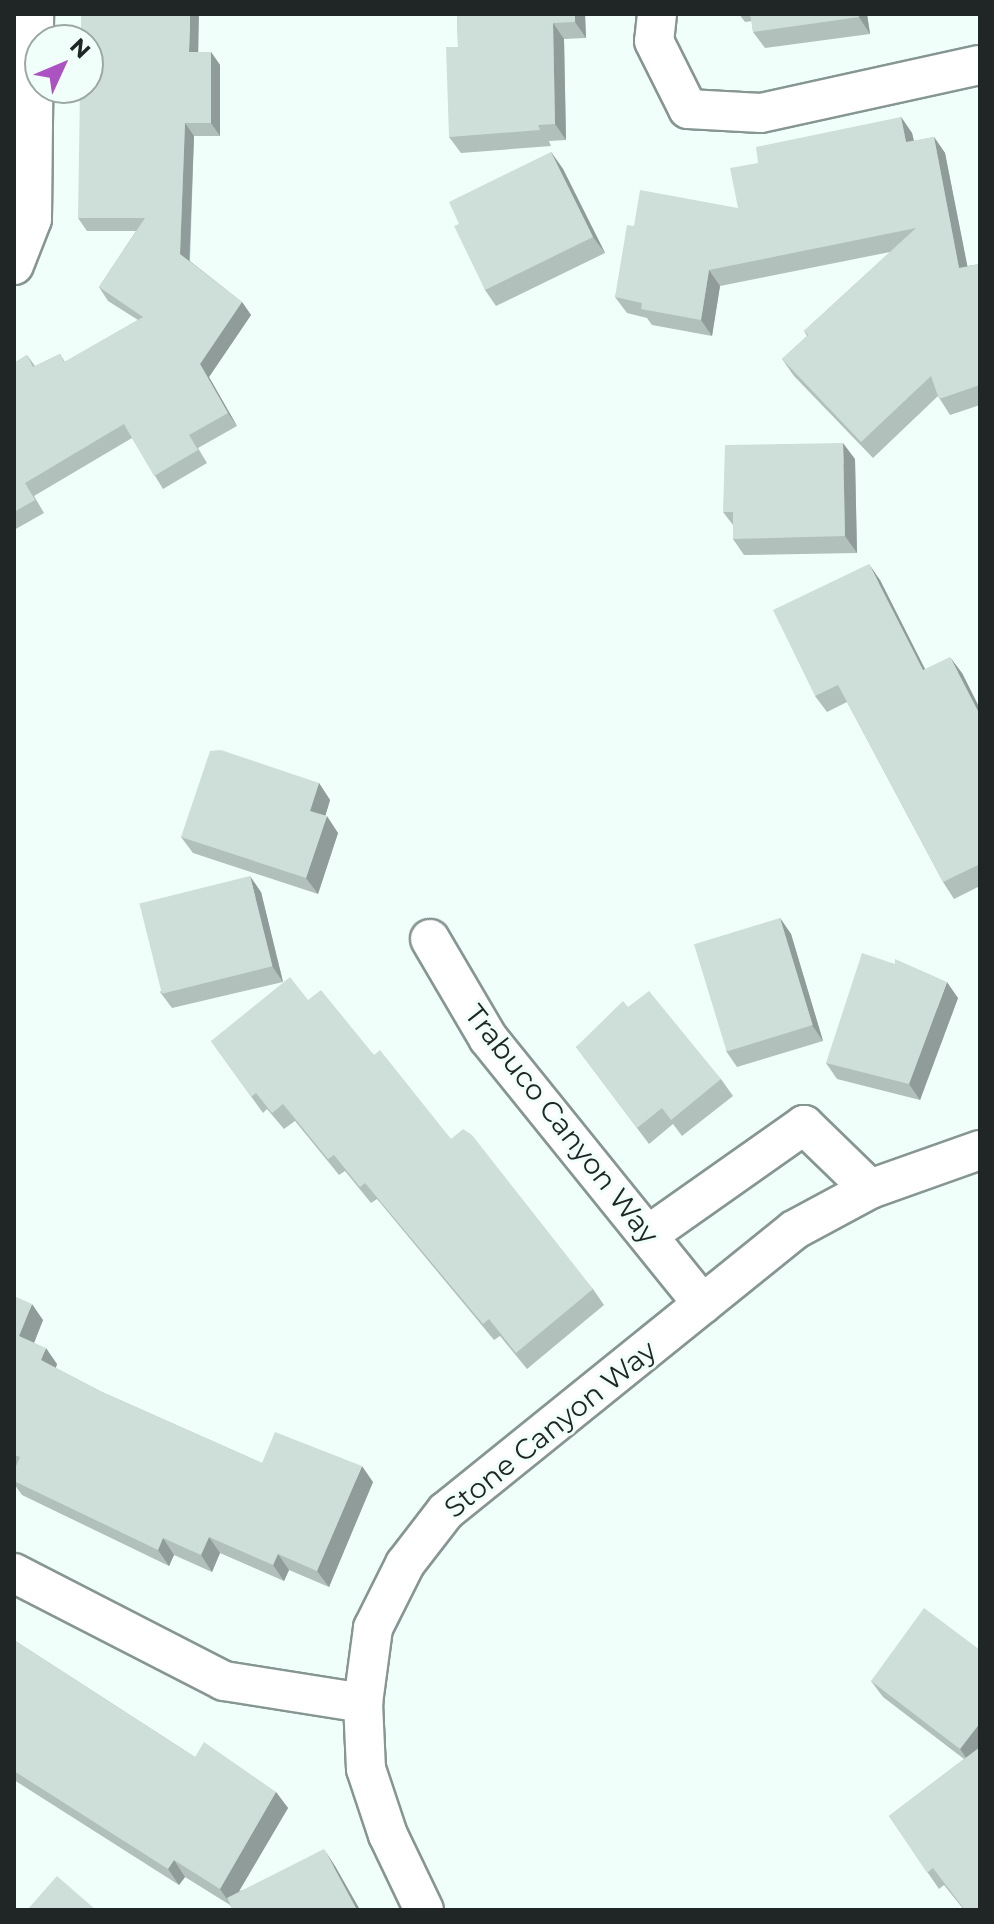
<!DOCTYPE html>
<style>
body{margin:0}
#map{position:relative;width:994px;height:1924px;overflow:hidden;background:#f1fffb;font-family:Montserrat,sans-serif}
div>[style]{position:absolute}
.roads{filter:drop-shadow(2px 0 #869692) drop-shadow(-2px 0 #869692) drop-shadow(0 2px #869692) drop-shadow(0 -2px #869692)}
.street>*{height:38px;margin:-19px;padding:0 19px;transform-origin:19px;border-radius:19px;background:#fff}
.wall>*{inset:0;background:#b1c0bb}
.shaded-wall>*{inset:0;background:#909c99}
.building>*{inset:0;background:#cedfda;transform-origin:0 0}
span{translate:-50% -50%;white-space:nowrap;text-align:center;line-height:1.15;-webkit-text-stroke:6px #f1fffb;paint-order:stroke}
.street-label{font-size:28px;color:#202625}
.frame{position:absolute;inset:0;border:16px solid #202625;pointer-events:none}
.north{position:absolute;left:24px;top:24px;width:80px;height:80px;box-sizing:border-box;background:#f1fffb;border:2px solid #9da8a5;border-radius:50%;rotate:46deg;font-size:22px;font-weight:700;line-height:32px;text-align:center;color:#202625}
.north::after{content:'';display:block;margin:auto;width:28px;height:36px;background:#aa53c1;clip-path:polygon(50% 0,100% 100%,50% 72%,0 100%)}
</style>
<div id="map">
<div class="roads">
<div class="street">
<div style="left:657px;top:14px;width:27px;rotate:96deg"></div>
<div style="left:654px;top:41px;width:76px;rotate:63.4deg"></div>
<div style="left:688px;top:109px;width:73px;rotate:3.1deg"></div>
<div style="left:761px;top:113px;width:224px;rotate:-12.4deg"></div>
<div style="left:14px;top:265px;width:49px;rotate:-68.6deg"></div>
<div style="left:32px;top:219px;width:205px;rotate:-89.4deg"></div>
<div style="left:430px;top:939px;width:115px;rotate:59.6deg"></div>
<div style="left:488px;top:1038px;width:342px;rotate:51.1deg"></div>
<div style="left:648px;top:1235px;width:191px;rotate:-35.2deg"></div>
<div style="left:804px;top:1125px;width:92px;rotate:44.1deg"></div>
<div style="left:14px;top:1573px;width:236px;rotate:27.2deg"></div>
<div style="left:224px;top:1681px;width:141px;rotate:9deg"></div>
<div style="left:424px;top:1910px;width:83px;rotate:-115.6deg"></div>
<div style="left:388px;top:1835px;width:70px;rotate:-108.4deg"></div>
<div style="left:366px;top:1769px;width:66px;rotate:-92.6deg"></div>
<div style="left:363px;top:1703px;width:76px;rotate:-82.4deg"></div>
<div style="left:373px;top:1628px;width:72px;rotate:-63.4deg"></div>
<div style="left:405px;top:1564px;width:67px;rotate:-52.3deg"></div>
<div style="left:446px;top:1511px;width:447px;rotate:-38.9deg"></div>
<div style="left:794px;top:1230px;width:86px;rotate:-28.3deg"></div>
<div style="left:870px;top:1189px;width:117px;rotate:-19.5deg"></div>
</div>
</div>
<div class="wall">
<div style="clip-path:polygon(457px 14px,585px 14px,586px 38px,564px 39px,566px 140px,549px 141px,551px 146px,461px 153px,449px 137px,458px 47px)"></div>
<div style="clip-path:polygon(739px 14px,867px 14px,870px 34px,765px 48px,753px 32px,752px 21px,745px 22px)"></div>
<div style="clip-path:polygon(198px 52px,211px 52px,220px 65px,220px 136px,194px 136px,190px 261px,242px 302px,251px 315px,209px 377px,237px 426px,198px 448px,207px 463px,163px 489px,132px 438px,34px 496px,44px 513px,14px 530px,14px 363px,27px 355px,35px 366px,60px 354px,65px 362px,138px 320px,108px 301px,99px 287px,136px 231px,87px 231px,78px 218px)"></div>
<div style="clip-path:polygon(901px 117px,912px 133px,914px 141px,934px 137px,945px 153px,967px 266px,980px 264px,980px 405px,950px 415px,938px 396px,873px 458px,794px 376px,782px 359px,807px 336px,804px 331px,890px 252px,720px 286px,712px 336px,652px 325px,647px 318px,627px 313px,615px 297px,634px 226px,738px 208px,758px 163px)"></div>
<div style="clip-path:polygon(551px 152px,563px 169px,605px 253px,496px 306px,485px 290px,459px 224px)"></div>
<div style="clip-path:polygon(855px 459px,857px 553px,744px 555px,733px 539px,733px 525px,723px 512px)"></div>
<div style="clip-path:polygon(880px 580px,925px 669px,962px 673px,980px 709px,980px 886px,954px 899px,943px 882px,847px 702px,827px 712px,815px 696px)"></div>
<div style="clip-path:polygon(319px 783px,330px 800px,325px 816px,338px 833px,318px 894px,193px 853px,181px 837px)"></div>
<div style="clip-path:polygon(261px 892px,283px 982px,172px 1008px,160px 992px)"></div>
<div style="clip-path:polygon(780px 918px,791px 934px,823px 1041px,737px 1067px,726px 1051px)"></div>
<div style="clip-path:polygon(958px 998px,920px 1100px,837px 1079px,826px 1063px)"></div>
<div style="clip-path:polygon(308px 1000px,374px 1055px,451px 1139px,593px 1289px,604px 1305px,527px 1369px,500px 1336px,494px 1340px,377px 1199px,371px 1203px,345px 1171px,339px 1175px,295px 1121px,284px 1129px,267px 1109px,263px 1113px,211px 1041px)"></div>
<div style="clip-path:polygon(628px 1007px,721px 1079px,733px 1096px,682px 1136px,673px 1124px,649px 1144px,576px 1047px)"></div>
<div style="clip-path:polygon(14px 1296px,43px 1320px,34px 1343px,57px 1364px,56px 1368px,102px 1392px,262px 1463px,373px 1482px,329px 1587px,289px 1570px,284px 1581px,220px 1553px,212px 1572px,174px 1555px,169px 1566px,22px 1495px,14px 1484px,14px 1471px,16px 1467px,14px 1466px)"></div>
<div style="clip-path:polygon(14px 1640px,195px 1757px,276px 1792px,288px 1808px,239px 1891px,335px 1866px,360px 1910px,233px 1910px,230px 1905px,185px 1877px,179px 1885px,14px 1780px)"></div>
<div style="clip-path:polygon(980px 1650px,980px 1910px,964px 1910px,944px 1885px,939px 1889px,889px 1816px,964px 1759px,883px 1697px,871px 1681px)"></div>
</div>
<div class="shaded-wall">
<div style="clip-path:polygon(190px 14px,199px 14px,198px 65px,189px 52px)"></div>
<div style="clip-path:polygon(575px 14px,585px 14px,586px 38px,575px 22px)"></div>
<div style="clip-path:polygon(858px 14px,867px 14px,870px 34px,859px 17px)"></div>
<div style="clip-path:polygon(553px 23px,564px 39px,566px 140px,555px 124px)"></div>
<div style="clip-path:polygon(211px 52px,220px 65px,220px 136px,211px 123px)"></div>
<div style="clip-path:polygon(901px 117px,912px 133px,918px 158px,906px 142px)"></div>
<div style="clip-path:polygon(185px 123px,194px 136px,189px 267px,180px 254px)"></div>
<div style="clip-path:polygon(934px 137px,945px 153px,971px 284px,959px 268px)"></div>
<div style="clip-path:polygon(551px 152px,563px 169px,605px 253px,593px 237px)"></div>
<div style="clip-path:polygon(709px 270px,720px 286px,712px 336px,701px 320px)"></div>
<div style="clip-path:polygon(242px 302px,251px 315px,209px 377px,237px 426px,228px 413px,200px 364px)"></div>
<div style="clip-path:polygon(843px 443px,855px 459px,857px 553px,845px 536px)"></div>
<div style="clip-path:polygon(869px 564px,880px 580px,934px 687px,923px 670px)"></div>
<div style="clip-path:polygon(950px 657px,962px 673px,980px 709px,980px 715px)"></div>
<div style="clip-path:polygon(319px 783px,330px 800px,322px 827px,310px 811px)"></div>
<div style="clip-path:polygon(327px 816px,338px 833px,318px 894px,306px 878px)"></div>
<div style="clip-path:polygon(250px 876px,261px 892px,283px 982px,272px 966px)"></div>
<div style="clip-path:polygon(780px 918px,791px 934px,823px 1041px,812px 1025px)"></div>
<div style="clip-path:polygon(947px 982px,958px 998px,920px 1100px,909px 1084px)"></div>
<div style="clip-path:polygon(32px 1304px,43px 1320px,30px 1353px,19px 1336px)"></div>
<div style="clip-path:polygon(46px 1348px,57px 1364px,52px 1377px,41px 1360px)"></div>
<div style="clip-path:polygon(362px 1466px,373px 1482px,329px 1587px,317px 1571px)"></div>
<div style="clip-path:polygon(209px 1537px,220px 1553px,212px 1572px,201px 1555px)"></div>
<div style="clip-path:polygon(163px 1538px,174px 1555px,169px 1566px,158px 1550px)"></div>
<div style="clip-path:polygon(278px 1554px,289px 1570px,284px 1581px,273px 1565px)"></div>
<div style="clip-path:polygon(980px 1723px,980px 1754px,972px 1766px,960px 1749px)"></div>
<div style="clip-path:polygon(276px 1792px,288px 1808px,231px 1905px,220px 1889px)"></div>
<div style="clip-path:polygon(324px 1849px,335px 1866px,360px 1910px,357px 1910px)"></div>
<div style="clip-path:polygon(174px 1860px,185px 1877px,179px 1885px,168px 1869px)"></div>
</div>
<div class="building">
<div style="clip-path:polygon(81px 14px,190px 14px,189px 52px,211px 52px,211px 123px,185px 123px,180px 254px,242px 302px,200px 364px,228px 413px,189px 435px,198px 450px,154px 476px,124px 424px,25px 483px,35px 500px,14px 512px,14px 363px,27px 355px,33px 367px,60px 354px,64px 362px,143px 317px,99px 287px,145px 218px,78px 218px,80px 88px,88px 88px,88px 40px,81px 40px)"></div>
<div style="clip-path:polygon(457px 14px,575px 14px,575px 22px,553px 23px,555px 124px,538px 125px,540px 130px,449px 137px,446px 47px,458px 47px)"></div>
<div style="clip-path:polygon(750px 14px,858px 14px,859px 17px,753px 32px)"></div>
<div style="clip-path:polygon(901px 117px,906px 142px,934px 137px,959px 268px,980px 264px,980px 385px,939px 399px,931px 376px,861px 442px,782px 359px,808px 335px,804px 331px,916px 228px,709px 270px,701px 320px,641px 309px,642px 303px,615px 297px,627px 225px,634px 226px,640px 190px,738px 208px,730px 168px,758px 163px,756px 147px)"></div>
<div style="clip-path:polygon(551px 152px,593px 237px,485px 290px,454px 226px,459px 224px,449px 202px)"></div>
<div style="clip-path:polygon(843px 443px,845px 536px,733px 539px,733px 512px,723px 512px,725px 445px)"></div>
<div style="clip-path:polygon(869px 564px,923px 670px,950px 657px,980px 715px,980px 864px,943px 882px,838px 685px,815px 696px,773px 610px)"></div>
<div style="clip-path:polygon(221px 750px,319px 783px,310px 811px,327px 816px,306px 878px,181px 837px,210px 751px)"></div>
<div style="left:250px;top:876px;width:93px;height:114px;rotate:76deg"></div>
<div style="left:780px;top:918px;width:112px;height:90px;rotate:73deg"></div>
<div style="clip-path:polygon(862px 953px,895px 964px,895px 959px,947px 982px,909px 1084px,826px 1063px)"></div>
<div style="clip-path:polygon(290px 977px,308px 1000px,321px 990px,374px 1055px,380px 1050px,451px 1139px,463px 1129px,472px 1135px,593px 1289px,516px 1353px,489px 1319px,483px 1324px,365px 1183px,360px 1187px,334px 1155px,328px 1159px,283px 1104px,272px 1113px,256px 1093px,251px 1097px,211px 1041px)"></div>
<div style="clip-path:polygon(649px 991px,721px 1079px,671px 1120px,662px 1108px,637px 1128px,576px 1047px,623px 1001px,628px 1007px)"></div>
<div style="clip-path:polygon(14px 1296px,32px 1304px,19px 1336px,46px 1348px,41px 1360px,102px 1392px,262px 1463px,275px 1432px,362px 1466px,317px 1571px,278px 1554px,273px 1565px,209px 1537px,201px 1555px,163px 1538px,158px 1550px,14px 1481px,14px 1471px,20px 1457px,14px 1455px)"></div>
<div style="clip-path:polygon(924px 1608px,980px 1650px,980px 1723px,960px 1749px,871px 1681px)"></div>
<div style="clip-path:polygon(14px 1640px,195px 1757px,204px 1742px,276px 1792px,220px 1889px,174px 1860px,168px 1869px,14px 1771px)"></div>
<div style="clip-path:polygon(980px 1747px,980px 1910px,965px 1910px,933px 1868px,927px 1873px,889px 1816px)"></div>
<div style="clip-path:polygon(324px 1849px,357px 1910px,233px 1910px,227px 1898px)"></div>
<div style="clip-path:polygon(57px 1876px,96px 1910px,27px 1910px)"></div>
</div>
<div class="street-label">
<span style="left:562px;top:1124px;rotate:52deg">Trabuco Canyon Way</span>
<span style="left:550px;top:1429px;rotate:-39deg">Stone Canyon Way</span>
</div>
<div class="frame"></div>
<div class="north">N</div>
</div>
